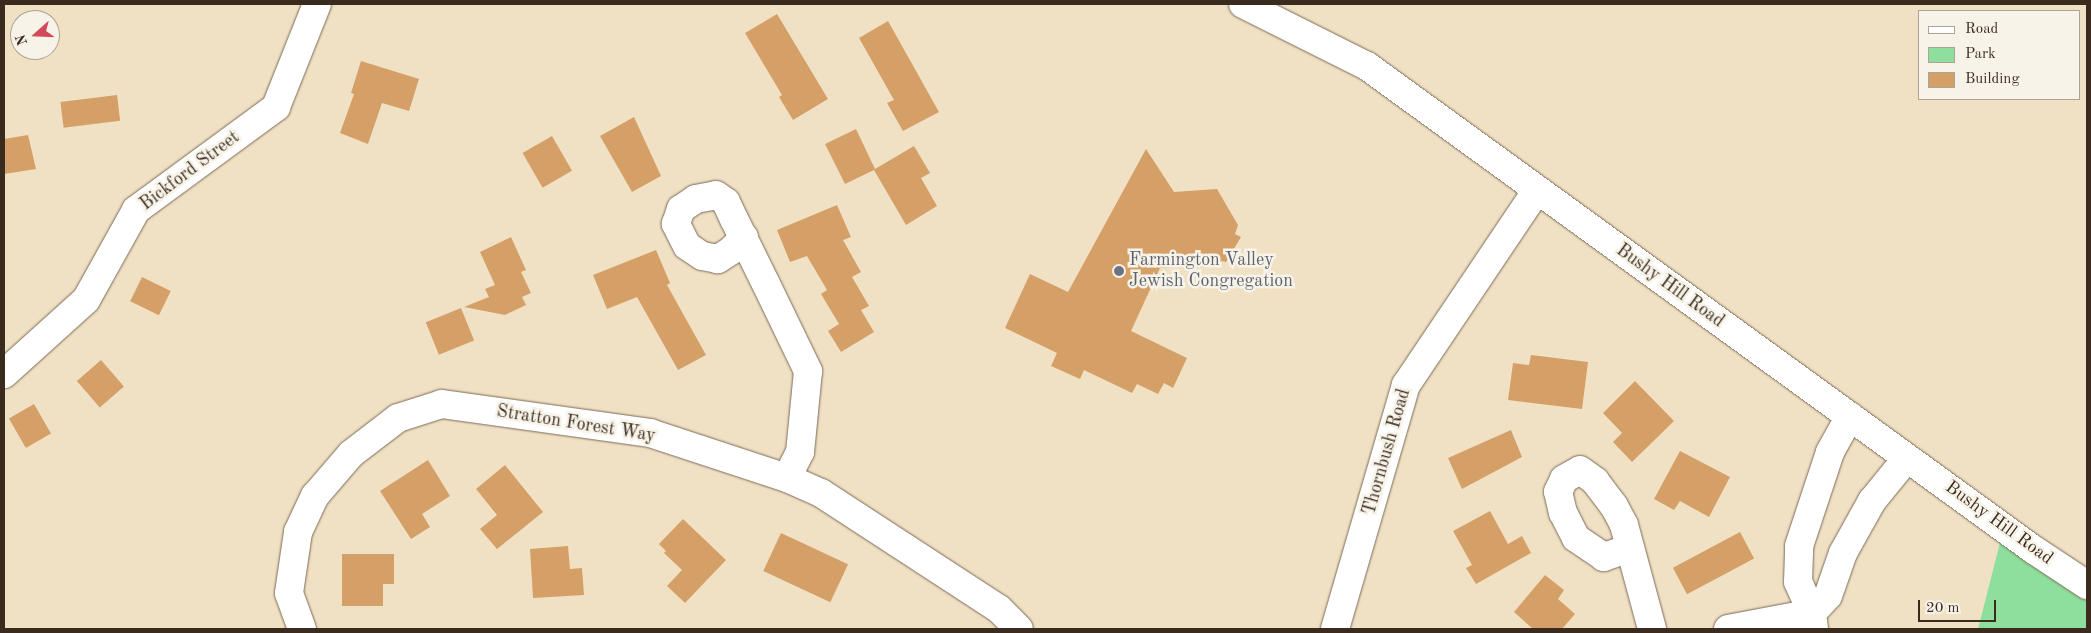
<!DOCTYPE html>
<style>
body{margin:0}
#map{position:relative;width:2091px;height:633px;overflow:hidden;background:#f1e1c4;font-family:"Old Standard TT",serif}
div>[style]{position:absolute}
.green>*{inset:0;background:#8ede9d}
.building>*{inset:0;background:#d5a068;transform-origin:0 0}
.roads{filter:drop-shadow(0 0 1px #7b6a58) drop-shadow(0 0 1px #7b6a58)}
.minor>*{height:28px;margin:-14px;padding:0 14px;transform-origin:14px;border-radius:14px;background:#fff}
.secondary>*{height:28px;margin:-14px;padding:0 14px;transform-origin:14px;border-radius:14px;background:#fff}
.dots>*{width:14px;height:14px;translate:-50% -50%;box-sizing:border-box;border:2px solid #f7f3e8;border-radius:50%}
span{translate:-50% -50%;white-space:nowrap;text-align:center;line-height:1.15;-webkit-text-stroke:5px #f7f3e8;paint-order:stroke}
.street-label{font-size:18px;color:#3b2a1e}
.worship-label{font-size:18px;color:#5b616d}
.left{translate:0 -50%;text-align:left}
.frame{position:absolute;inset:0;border:5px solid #3b2a1e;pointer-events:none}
.legend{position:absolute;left:1918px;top:10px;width:162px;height:90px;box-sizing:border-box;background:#f7f3e8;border:1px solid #aca397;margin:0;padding:6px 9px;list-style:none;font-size:15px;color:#3b2a1e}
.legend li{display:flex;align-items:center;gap:10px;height:25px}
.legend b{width:25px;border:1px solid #aca397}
.north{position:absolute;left:10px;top:10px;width:50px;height:50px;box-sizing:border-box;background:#f7f3e8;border:1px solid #aca397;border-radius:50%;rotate:250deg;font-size:14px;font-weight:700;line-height:20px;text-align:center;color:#3b2a1e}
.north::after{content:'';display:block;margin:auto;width:18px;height:22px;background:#d1495b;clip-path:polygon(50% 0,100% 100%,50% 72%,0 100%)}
.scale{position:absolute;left:1918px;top:600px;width:78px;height:22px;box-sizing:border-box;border:2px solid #3b2a1e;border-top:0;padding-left:6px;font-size:15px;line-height:18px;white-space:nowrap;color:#3b2a1e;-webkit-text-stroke:4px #f7f3e8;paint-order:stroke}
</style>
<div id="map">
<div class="green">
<i style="clip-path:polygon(2003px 531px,2087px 596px,2087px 629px,1978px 629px)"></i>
</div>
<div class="building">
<i style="clip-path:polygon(777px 14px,828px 99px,793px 120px,779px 97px,782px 95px,745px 33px)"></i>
<i style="clip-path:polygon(888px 21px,939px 112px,903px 131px,887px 103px,894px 100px,859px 38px)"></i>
<i style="clip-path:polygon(361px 61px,419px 79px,409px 111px,382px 103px,368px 144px,340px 133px,354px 94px,351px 93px)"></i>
<i style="left:117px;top:95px;width:26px;height:57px;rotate:83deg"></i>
<i style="clip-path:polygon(634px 117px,661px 176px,632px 192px,600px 136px)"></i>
<i style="clip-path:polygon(856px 129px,875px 169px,914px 146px,930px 173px,921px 178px,937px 206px,906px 225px,874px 170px,845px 184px,825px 144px)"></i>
<i style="clip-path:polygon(28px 135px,36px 169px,4px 174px,4px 139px)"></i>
<i style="left:552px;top:136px;width:40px;height:34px;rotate:60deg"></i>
<i style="clip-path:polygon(1146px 149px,1174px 192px,1217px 189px,1238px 225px,1235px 234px,1241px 237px,1226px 262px,1221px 261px,1219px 266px,1160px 268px,1131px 331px,1187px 358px,1173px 388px,1164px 383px,1158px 394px,1137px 384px,1132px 393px,1084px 370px,1080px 379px,1051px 366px,1057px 353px,1005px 328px,1030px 274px,1068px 292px)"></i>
<i style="clip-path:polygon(837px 205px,851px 237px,843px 240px,861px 272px,852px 277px,869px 306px,861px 310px,874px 332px,841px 352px,828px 331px,839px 324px,821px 294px,827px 290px,807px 256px,790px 262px,777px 230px)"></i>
<i style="clip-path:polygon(511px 237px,526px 270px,521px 272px,531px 293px,522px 297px,526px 305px,505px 315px,464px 307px,489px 297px,485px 289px,495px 285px,480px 252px)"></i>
<i style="clip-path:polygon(656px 250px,670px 283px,667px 285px,706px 355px,678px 370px,637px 297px,607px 309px,593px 275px)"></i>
<i style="left:142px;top:277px;width:32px;height:27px;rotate:26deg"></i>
<i style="left:461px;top:308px;width:35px;height:38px;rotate:68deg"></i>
<i style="clip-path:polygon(1531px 355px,1588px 362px,1582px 409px,1508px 400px,1513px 363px,1529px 365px)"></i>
<i style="left:101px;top:360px;width:35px;height:32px;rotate:49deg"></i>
<i style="clip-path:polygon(1635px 381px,1674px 421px,1632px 462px,1613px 442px,1622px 433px,1603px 413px)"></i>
<i style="left:34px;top:404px;width:34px;height:29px;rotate:60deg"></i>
<i style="clip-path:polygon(1511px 430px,1522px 457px,1462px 489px,1448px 458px)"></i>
<i style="clip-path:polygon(1680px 451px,1730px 477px,1709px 517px,1680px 501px,1674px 510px,1654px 499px)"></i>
<i style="clip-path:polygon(428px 460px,450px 496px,422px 514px,430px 527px,411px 539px,380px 491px)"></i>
<i style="clip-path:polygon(505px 465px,543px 512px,497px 549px,480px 529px,497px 515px,476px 489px)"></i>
<i style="clip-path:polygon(1490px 511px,1508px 544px,1522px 536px,1531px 553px,1476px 584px,1466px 568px,1472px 565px,1453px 531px)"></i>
<i style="clip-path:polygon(683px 519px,726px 560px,685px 603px,667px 586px,682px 570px,664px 553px,666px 551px,659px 544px)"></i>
<i style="left:1740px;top:532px;width:30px;height:76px;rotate:62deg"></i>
<i style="left:781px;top:533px;width:74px;height:42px;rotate:25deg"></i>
<i style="clip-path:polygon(568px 546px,570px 569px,582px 568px,584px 595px,533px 598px,530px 549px)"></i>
<i style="clip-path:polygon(342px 554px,394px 554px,394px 584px,383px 584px,383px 606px,342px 606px)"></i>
<i style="clip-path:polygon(1545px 575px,1564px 590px,1558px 599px,1575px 614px,1562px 629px,1533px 629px,1514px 612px)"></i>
</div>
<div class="roads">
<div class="minor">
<i style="left:744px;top:237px;width:18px;rotate:133deg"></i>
<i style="left:732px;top:250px;width:17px;rotate:147deg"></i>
<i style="left:718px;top:259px;width:16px;rotate:-169deg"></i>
<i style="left:702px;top:256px;width:18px;rotate:-146deg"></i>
<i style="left:687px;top:246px;width:25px;rotate:-117deg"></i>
<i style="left:676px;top:224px;width:16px;rotate:-72deg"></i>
<i style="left:681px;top:209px;width:18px;rotate:-34deg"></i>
<i style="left:696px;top:199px;width:20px;rotate:-11deg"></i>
<i style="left:716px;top:195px;width:12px;rotate:35deg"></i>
<i style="left:726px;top:202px;width:19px;rotate:65deg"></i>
<i style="left:734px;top:219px;width:72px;rotate:63.8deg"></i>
<i style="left:766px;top:284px;width:97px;rotate:64.2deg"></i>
<i style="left:808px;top:371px;width:81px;rotate:95.6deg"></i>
<i style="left:800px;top:452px;width:29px;rotate:117deg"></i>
<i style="left:4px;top:374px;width:110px;rotate:-42.1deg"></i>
<i style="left:86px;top:300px;width:103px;rotate:-60.9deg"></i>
<i style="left:136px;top:210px;width:174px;rotate:-36.3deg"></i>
<i style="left:276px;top:107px;width:111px;rotate:-68.3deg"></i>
<i style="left:1630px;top:548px;width:28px;rotate:161deg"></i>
<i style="left:1604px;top:557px;width:34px;rotate:-146deg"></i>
<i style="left:1576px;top:538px;width:28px;rotate:-117deg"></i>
<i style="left:1563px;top:513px;width:22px;rotate:-103deg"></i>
<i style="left:1558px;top:492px;width:14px;rotate:-65deg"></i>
<i style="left:1564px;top:479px;width:18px;rotate:-29deg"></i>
<i style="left:1580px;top:470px;width:19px;rotate:36deg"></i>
<i style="left:1595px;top:481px;width:31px;rotate:53deg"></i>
<i style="left:1614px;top:506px;width:21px;rotate:62deg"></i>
<i style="left:1624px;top:525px;width:108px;rotate:74.9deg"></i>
<i style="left:1812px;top:613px;width:23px;rotate:-47deg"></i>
<i style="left:1828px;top:596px;width:46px;rotate:-70.8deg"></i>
<i style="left:1843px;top:553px;width:60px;rotate:-60.9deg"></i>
<i style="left:1872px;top:501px;width:55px;rotate:-50.9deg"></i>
<i style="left:302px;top:629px;width:38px;rotate:-110deg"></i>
<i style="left:289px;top:593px;width:62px;rotate:-81.6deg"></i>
<i style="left:298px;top:532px;width:40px;rotate:-65deg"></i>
<i style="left:315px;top:496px;width:55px;rotate:-49.4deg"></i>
<i style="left:351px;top:454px;width:59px;rotate:-37.5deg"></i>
<i style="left:398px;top:418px;width:46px;rotate:-17.7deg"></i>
<i style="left:442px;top:404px;width:210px;rotate:7.9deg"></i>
<i style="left:650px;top:433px;width:144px;rotate:18.2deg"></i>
<i style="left:787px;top:478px;width:37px;rotate:24deg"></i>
<i style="left:821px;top:493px;width:212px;rotate:33.1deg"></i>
<i style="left:999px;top:609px;width:28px;rotate:45deg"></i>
<i style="left:1335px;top:629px;width:254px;rotate:-73.8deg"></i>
<i style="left:1406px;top:385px;width:235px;rotate:-56.1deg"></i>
<i style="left:1728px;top:629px;width:86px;rotate:-10.8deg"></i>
<i style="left:1814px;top:629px;width:16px;rotate:-97deg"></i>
<i style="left:1812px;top:613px;width:34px;rotate:-114deg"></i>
<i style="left:1798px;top:582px;width:36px;rotate:-88deg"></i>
<i style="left:1799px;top:546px;width:99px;rotate:-71.7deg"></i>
<i style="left:1830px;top:452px;width:41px;rotate:-60.9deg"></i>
</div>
<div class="secondary">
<i style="left:1243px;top:4px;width:139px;rotate:26.6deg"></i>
<i style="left:1367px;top:66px;width:824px;rotate:35.97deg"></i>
<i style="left:2034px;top:550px;width:64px;rotate:33.4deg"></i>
</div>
</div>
<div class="dots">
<i style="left:1119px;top:271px;background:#6b7280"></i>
</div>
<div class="street-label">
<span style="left:190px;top:171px;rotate:-37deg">Bickford Street</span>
<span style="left:1670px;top:286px;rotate:36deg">Bushy Hill Road</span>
<span style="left:576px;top:424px;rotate:9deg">Stratton Forest Way</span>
<span style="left:1387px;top:452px;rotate:-74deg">Thornbush Road</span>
<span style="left:1999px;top:523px;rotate:36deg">Bushy Hill Road</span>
</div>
<div class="worship-label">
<span class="left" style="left:1129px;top:271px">Farmington Valley<br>Jewish Congregation</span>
</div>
<div class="frame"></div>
<ul class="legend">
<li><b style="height:6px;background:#fff"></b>Road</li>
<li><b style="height:14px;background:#8ede9d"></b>Park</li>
<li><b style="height:14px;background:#d5a068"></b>Building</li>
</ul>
<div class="north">N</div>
<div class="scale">20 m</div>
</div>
